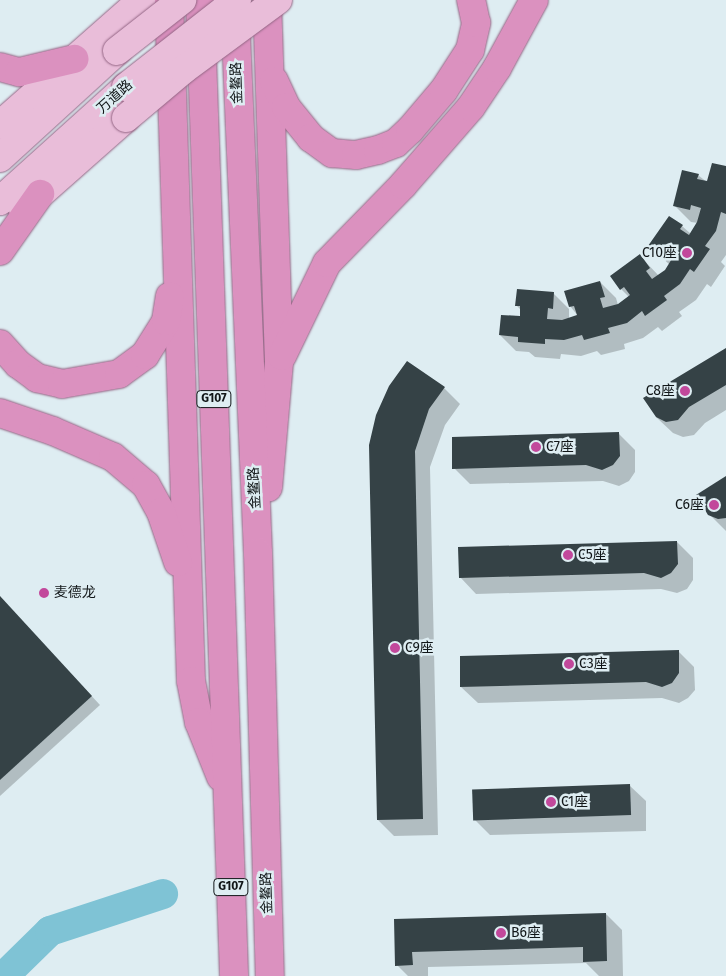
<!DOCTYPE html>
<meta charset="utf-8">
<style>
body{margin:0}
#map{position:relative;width:726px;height:976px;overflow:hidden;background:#deedf2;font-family:"Fira Sans","Noto Sans SC",sans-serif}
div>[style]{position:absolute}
.shadow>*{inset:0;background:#0003}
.river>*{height:30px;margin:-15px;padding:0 15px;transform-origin:15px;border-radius:15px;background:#7fc3d5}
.building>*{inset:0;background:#354246;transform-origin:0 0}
.roads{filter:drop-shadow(0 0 1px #946685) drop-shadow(0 0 1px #946685)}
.major>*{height:28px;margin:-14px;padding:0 14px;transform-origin:14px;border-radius:14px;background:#e9bdd9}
.highway>*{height:28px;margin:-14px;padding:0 14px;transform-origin:14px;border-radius:14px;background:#db91bf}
.bridges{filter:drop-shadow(0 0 1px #946685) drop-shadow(0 0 1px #946685)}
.major-bridge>*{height:28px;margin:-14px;padding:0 14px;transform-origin:14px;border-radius:14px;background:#e9bdd9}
.dots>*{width:14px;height:14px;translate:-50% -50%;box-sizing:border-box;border:2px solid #deedf2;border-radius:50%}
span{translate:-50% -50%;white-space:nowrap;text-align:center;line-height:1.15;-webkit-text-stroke:5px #deedf2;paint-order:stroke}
.shield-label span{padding:1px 4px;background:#deedf2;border:1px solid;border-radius:4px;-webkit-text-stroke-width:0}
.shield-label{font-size:12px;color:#111618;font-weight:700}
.street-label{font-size:14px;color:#111618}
.poi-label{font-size:14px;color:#111618}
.right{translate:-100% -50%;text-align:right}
.left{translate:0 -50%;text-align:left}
</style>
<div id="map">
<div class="shadow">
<i style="clip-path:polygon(726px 168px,726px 255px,721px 262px,725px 266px,711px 287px,707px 284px,696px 300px,679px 312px,682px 316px,662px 331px,658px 327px,643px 338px,624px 344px,625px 349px,601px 355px,597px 351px,581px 356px,561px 354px,560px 359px,535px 357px,529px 352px,516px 351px,500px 335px,521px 318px,521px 310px,516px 305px,553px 293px,569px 309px,569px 319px,578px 316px,570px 306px,600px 282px,616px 298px,618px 305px,629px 297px,621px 289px,640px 256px,659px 276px,666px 271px,670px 265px,649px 246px,682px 226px,691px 234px,698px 223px,691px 222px,675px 206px,698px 175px,708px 183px)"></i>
<i style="clip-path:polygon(726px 349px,726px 410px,705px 423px,694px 435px,683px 437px,673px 433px,656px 417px)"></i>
<i style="clip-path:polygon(444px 388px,460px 404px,445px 425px,430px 467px,438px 835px,394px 836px,378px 820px,370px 445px)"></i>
<i style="clip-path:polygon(619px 434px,635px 450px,635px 472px,629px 481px,619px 486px,603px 481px,470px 484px,454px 468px)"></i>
<i style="clip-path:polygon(726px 478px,726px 531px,709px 514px)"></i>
<i style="clip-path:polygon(677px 542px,693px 558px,693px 580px,687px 589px,677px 593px,661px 589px,476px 594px,460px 577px)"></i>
<i style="clip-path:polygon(0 597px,100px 705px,0 796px)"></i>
<i style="clip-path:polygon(678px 651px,694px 667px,695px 690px,688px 698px,679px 703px,662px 698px,478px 703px,461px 687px)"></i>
<i style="clip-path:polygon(629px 785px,646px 801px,646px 831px,490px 835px,474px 819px)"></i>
<i style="clip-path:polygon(606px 914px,622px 930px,623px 976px,599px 976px,586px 963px,428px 967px,428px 976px,408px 976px,397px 965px,395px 920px)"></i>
</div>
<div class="river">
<i style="left:4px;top:976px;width:64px;rotate:-44.4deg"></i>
<i style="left:50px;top:931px;width:119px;rotate:-18.1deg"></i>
</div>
<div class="building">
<i style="clip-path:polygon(712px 163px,726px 166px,726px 214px,721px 212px,716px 231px,705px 246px,710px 249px,694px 272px,690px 269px,680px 284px,664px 296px,667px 300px,645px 316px,642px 311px,627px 323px,608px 328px,610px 333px,584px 340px,582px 335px,564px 340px,545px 339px,545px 344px,518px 342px,518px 337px,499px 335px,501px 315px,520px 316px,520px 306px,515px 306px,517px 289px,554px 292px,553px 309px,548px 308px,547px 319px,562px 320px,577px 315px,574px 306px,569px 307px,564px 291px,600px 281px,605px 297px,600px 298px,603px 308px,618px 304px,630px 295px,624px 287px,620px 290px,610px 276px,640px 254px,650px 268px,646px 271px,652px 279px,665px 270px,673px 257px,665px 252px,662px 256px,648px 246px,669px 216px,683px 225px,680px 229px,689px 235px,697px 222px,701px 208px,691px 205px,690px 210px,673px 206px,682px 170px,699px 174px,697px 179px,707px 181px)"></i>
<i style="clip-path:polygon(726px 348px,726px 385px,689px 407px,678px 420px,666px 422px,656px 417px,643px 398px)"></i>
<i style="clip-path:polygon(407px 361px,445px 387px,429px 409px,415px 451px,423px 819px,377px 820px,369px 445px,376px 415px,389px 386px)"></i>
<i style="clip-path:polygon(619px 432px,620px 456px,613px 465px,602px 470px,586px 465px,452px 469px,452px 437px)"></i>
<i style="clip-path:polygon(726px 476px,726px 518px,718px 519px,708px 515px,696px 495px)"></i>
<i style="clip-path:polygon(677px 541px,678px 564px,671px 573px,661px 578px,644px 573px,459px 578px,458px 547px)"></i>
<i style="clip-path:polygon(0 596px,92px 696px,0 780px)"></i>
<i style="clip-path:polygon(679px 650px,679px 673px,672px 683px,662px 687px,646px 682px,460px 687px,460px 656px)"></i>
<i style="left:630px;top:784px;width:31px;height:158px;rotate:88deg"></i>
<i style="clip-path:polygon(606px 913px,607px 961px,583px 962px,583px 947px,412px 952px,413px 965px,395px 966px,394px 919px)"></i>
</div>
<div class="roads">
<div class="major">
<i style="left:0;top:125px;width:189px;rotate:-41.4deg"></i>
<i style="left:0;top:158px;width:159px;rotate:-42.4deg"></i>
<i style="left:0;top:201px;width:170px;rotate:-42.1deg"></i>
<i style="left:23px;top:209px;width:137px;rotate:-41.5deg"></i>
</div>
<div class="highway">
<i style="left:169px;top:0;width:681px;rotate:88.15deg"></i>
<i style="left:191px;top:681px;width:42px;rotate:79deg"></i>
<i style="left:199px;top:722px;width:59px;rotate:68.2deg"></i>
<i style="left:200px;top:0;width:977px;rotate:88deg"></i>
<i style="left:267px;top:0;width:362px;rotate:88.1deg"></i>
<i style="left:279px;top:362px;width:126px;rotate:95deg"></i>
<i style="left:235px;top:11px;width:542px;rotate:87.57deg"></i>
<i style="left:258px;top:553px;width:423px;rotate:88.4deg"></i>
<i style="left:0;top:67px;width:20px;rotate:15deg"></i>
<i style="left:19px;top:72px;width:57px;rotate:-13.3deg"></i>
<i style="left:274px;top:81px;width:29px;rotate:65deg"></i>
<i style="left:286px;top:107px;width:40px;rotate:51deg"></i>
<i style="left:311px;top:138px;width:26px;rotate:36deg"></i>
<i style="left:332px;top:153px;width:24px;rotate:5deg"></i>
<i style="left:356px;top:155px;width:23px;rotate:-13deg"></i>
<i style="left:378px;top:150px;width:19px;rotate:-21deg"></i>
<i style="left:396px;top:143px;width:19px;rotate:-43deg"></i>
<i style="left:410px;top:130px;width:52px;rotate:-49.6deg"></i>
<i style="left:444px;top:90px;width:48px;rotate:-57deg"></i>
<i style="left:470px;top:50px;width:28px;rotate:-77deg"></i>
<i style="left:476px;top:23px;width:24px;rotate:-102deg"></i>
<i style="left:0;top:251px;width:70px;rotate:-54.9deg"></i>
<i style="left:0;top:344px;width:27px;rotate:48deg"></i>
<i style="left:18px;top:364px;width:24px;rotate:36deg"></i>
<i style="left:37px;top:378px;width:26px;rotate:13deg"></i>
<i style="left:62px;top:384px;width:58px;rotate:-10deg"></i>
<i style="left:119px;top:374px;width:32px;rotate:-36deg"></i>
<i style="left:145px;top:355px;width:40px;rotate:-58deg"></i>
<i style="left:166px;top:321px;width:25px;rotate:-81deg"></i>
<i style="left:282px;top:356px;width:103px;rotate:-64.2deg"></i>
<i style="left:327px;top:263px;width:109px;rotate:-45.7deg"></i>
<i style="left:403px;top:185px;width:103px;rotate:-48.9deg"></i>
<i style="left:471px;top:107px;width:47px;rotate:-56.3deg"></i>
<i style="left:497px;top:68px;width:77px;rotate:-61.4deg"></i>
<i style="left:0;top:413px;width:56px;rotate:18.8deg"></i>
<i style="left:53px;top:431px;width:65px;rotate:23.4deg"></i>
<i style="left:113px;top:457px;width:43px;rotate:40.3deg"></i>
<i style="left:146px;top:485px;width:31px;rotate:61deg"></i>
<i style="left:161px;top:512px;width:53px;rotate:71.2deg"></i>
</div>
</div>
<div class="bridges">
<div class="major-bridge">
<i style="left:117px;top:51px;width:83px;rotate:-38.1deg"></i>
<i style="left:126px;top:87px;width:141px;rotate:-38.1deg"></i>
<i style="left:126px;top:118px;width:75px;rotate:-40.1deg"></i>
<i style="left:183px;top:70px;width:118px;rotate:-36.4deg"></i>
</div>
</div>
<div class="dots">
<i style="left:687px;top:253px;background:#c2489b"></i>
<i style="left:685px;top:391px;background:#c2489b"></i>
<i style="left:536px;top:447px;background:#c2489b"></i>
<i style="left:714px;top:505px;background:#c2489b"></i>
<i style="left:568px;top:555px;background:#c2489b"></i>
<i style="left:44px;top:593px;background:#c2489b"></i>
<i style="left:395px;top:648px;background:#c2489b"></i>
<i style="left:569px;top:664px;background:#c2489b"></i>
<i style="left:551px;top:802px;background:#c2489b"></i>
<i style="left:501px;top:933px;background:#c2489b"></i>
</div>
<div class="shield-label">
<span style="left:214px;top:399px">G107</span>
<span style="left:231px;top:887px">G107</span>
</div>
<div class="street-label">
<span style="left:237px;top:83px;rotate:-92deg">金鳌路</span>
<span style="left:115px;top:97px;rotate:-42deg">万道路</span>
<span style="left:255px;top:488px;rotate:-93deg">金鳌路</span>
<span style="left:267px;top:893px;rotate:-92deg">金鳌路</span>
</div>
<div class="poi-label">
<span class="right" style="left:677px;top:253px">C10座</span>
<span class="right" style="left:675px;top:391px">C8座</span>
<span class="left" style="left:546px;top:447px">C7座</span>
<span class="right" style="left:704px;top:505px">C6座</span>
<span class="left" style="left:578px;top:555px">C5座</span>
<span class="left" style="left:54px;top:593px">麦德龙</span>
<span class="left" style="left:405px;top:648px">C9座</span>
<span class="left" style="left:579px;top:664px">C3座</span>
<span class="left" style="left:561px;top:802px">C1座</span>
<span class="left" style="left:511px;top:933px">B6座</span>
</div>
</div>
